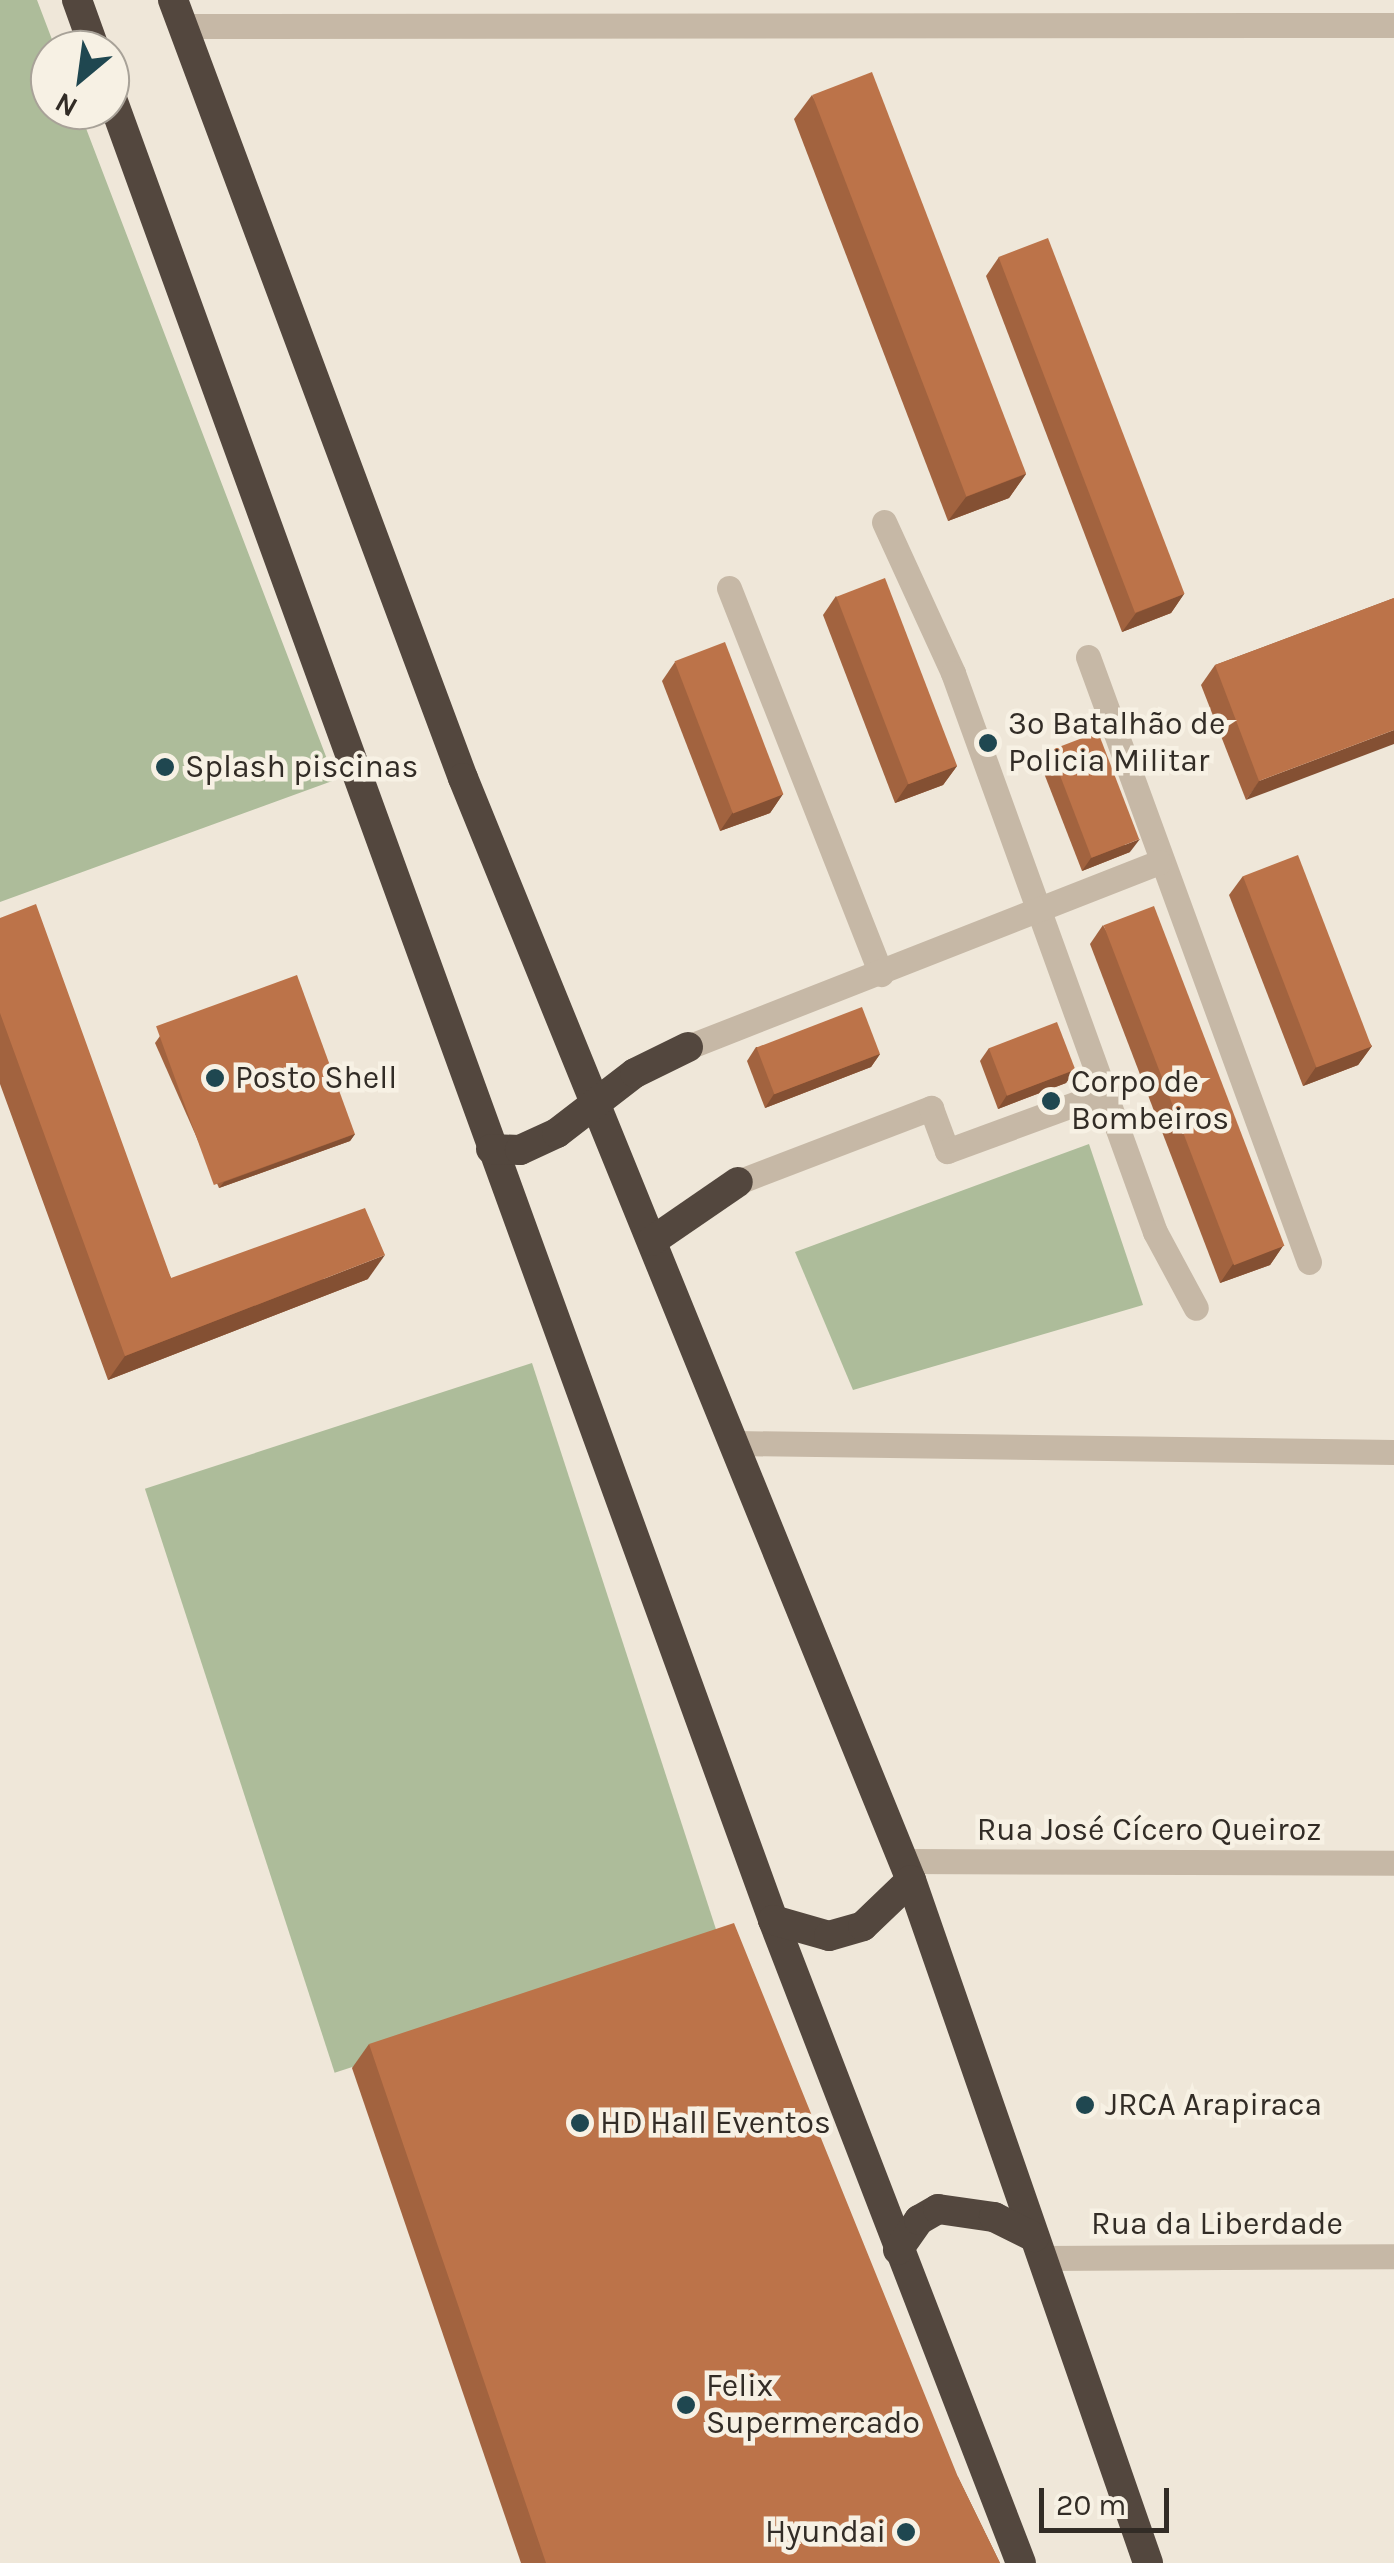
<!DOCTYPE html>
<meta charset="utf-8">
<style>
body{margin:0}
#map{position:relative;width:1394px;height:2563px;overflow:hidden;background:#efe7d9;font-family:Karla,sans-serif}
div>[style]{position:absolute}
.green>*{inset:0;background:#adbc9a;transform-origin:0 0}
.minor>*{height:25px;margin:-12.5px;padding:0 12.5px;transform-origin:12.5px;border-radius:12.5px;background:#c6b8a6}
.highway>*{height:30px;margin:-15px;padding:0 15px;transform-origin:15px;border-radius:15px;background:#53473e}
.wall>*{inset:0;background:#a2633f}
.shaded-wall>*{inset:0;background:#845033}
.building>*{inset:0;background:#bc7349;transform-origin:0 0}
.dots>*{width:28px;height:28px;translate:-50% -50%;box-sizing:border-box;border:5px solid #f7f1e4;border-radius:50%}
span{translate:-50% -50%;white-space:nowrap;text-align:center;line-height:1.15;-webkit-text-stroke:9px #f7f1e4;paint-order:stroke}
.poi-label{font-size:32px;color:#322c26}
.left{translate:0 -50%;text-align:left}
.right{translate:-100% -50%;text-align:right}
.street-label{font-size:32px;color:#322c26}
.north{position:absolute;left:30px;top:30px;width:100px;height:100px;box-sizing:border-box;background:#f7f1e4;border:2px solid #a8a298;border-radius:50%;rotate:209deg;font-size:28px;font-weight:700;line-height:40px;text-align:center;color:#322c26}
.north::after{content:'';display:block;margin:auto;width:35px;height:45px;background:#1f4750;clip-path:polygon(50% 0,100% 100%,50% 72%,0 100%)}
.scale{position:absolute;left:1039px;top:2488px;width:130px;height:45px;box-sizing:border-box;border:5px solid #322c26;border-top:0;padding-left:12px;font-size:30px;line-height:35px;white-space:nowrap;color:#322c26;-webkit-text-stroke:8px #f7f1e4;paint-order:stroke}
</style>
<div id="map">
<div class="green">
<i style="clip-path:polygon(0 0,37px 0,56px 50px,50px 50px,50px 110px,79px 110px,335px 780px,0 902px)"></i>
<i style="clip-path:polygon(1089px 1144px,1143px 1305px,853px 1390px,795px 1252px)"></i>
<i style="left:532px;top:1363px;width:614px;height:407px;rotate:72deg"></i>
</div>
<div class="minor">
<i style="left:182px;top:26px;width:1212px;rotate:-0.05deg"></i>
<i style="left:884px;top:522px;width:166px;rotate:65.4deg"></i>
<i style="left:953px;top:673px;width:594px;rotate:70.13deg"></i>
<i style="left:1155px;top:1232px;width:86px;rotate:61.7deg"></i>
<i style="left:729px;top:588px;width:415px;rotate:68.5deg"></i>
<i style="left:1088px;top:657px;width:644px;rotate:69.93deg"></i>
<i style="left:688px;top:1047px;width:506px;rotate:-21.44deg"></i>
<i style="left:738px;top:1182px;width:207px;rotate:-21deg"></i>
<i style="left:931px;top:1108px;width:46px;rotate:69.6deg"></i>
<i style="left:947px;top:1151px;width:171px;rotate:-20.2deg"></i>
<i style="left:735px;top:1443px;width:659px;rotate:0.78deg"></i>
<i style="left:903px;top:1861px;width:491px;rotate:0.2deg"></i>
<i style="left:1041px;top:2258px;width:353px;rotate:-0.3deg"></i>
</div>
<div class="highway">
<i style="left:77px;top:0;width:53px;rotate:70.2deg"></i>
<i style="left:173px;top:0;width:830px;rotate:69.56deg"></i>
<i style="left:463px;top:778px;width:1190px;rotate:67.88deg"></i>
<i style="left:911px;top:1880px;width:723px;rotate:70.86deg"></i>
<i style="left:110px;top:93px;width:1944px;rotate:70.05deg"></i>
<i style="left:773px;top:1920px;width:689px;rotate:68.91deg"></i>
<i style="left:491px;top:1149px;width:29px;rotate:2deg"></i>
<i style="left:520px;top:1150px;width:41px;rotate:-24.7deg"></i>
<i style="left:557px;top:1133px;width:98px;rotate:-37.6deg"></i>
<i style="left:635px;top:1073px;width:59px;rotate:-26.1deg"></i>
<i style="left:652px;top:1241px;width:104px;rotate:-34.5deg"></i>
<i style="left:773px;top:1920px;width:58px;rotate:15.9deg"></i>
<i style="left:829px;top:1936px;width:35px;rotate:-16deg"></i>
<i style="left:863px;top:1926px;width:66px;rotate:-43.8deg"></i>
<i style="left:898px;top:2250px;width:37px;rotate:-55deg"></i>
<i style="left:919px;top:2220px;width:22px;rotate:-30deg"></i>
<i style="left:938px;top:2209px;width:57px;rotate:8.1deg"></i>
<i style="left:994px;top:2217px;width:45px;rotate:26.6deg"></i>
</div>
<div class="wall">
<i style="clip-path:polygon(812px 95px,1026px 474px,1009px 498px,948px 521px,794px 119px)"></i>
<i style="clip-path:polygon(999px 257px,1184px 594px,1171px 613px,1122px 632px,986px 276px)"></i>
<i style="clip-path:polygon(836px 596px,957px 766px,943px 785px,895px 803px,823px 615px)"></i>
<i style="clip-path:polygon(1394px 598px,1246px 800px,1201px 685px,1215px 665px)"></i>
<i style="clip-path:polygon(675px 662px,783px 794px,770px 813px,720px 831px,662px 681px)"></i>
<i style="clip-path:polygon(1050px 750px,1130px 852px,1082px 871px,1040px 763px)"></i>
<i style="clip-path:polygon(1243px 876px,1372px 1046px,1358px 1065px,1303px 1086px,1229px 895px)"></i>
<i style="clip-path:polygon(0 918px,171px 1278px,368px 1279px,108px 1380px,0 1084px)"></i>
<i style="clip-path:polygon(1103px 925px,1283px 1246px,1270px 1265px,1220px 1283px,1090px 944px)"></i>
<i style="clip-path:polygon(160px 1036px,355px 1134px,350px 1141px,219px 1188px,155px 1043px)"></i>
<i style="clip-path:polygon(756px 1047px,880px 1054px,871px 1067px,765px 1108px,747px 1061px)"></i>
<i style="clip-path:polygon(989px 1048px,1075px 1070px,1066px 1083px,998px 1109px,980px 1061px)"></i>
<i style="clip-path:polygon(369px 2044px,958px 2477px,1000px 2563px,521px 2563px,352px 2068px)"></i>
</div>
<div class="shaded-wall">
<i style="clip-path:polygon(1026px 474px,1009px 498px,948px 521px,966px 497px)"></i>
<i style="clip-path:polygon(1184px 594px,1171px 613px,1122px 632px,1136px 613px)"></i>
<i style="clip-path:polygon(1394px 730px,1394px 744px,1246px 800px,1259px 781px)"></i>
<i style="clip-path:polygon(957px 766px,943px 785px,895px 803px,908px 784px)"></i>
<i style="clip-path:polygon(783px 794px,770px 813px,720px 831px,733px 812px)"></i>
<i style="clip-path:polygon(1140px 839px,1130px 852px,1082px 871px,1091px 858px)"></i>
<i style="clip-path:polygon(1372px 1046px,1358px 1065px,1303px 1086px,1316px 1067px)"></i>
<i style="clip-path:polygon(880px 1054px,871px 1067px,765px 1108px,774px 1094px)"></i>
<i style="clip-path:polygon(1075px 1070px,1066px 1083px,998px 1109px,1007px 1095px)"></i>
<i style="clip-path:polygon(355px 1134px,350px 1141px,219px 1188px,224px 1182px)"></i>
<i style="clip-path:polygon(1283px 1246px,1270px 1265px,1220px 1283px,1233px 1264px)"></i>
<i style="clip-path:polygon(385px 1255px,368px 1279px,108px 1380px,125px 1356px)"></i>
</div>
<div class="building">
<i style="left:872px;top:72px;width:430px;height:64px;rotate:69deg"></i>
<i style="left:1048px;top:238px;width:381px;height:53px;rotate:69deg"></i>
<i style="left:885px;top:578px;width:201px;height:52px;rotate:69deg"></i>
<i style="clip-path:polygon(1394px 598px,1394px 730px,1259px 781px,1215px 665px)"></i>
<i style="left:725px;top:642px;width:163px;height:54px;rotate:69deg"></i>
<i style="left:1098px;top:732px;width:115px;height:51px;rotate:69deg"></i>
<i style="left:1298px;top:855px;width:205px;height:59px;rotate:69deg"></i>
<i style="clip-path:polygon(36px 904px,171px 1278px,365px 1208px,385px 1255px,125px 1356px,0 1013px,0 918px)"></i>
<i style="left:1154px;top:906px;width:364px;height:54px;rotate:69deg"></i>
<i style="left:297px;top:975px;width:169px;height:150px;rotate:70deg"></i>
<i style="left:862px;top:1007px;width:50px;height:113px;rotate:69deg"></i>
<i style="left:1057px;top:1022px;width:51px;height:73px;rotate:69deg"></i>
<i style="clip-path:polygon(734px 1923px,958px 2477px,1000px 2563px,546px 2563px,369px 2044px)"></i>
</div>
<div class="dots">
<i style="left:988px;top:743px;background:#1f4750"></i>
<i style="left:165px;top:767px;background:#1f4750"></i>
<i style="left:215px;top:1078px;background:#1f4750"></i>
<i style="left:1051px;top:1101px;background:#1f4750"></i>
<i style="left:1085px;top:2105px;background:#1f4750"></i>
<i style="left:580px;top:2123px;background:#1f4750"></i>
<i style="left:686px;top:2405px;background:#1f4750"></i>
<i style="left:906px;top:2532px;background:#1f4750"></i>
</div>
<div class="poi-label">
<span class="left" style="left:1008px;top:743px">3º Batalhão de<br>Policia Militar</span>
<span class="left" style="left:185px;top:767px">Splash piscinas</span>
<span class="left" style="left:235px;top:1078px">Posto Shell</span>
<span class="left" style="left:1071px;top:1101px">Corpo de<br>Bombeiros</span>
<span class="left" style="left:1105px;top:2105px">JRCA Arapiraca</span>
<span class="left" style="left:600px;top:2123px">HD Hall Eventos</span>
<span class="left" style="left:706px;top:2405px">Felix<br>Supermercado</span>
<span class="right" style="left:886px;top:2532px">Hyundai</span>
</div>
<div class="street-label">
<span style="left:1149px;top:1830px">Rua José Cícero Queiroz</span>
<span style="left:1217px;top:2224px">Rua da Liberdade</span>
</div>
<div class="north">N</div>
<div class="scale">20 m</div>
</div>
